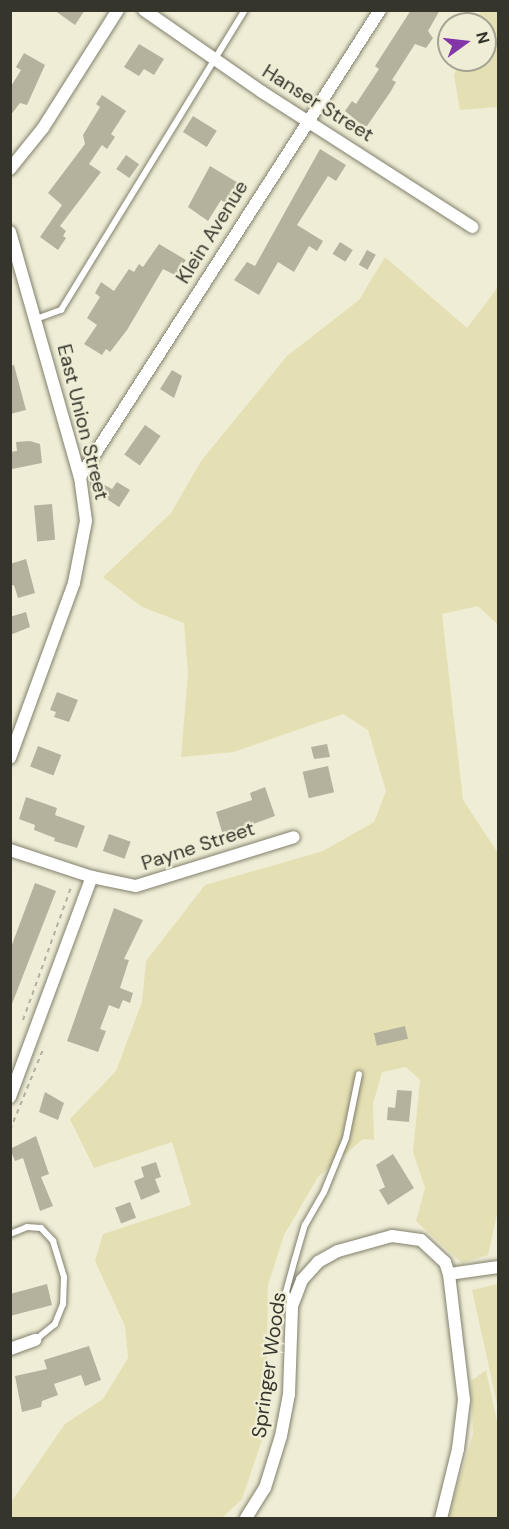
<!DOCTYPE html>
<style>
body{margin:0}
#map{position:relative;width:509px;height:1529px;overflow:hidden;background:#efedd6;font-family:"DM Sans",sans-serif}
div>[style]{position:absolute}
.green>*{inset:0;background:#e5e0b4}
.building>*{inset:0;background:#b4b29d;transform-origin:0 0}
.path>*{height:2px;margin-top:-1px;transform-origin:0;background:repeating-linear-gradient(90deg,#b2b19f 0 4.5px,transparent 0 9px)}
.roads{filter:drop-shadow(0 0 2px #82806c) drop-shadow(0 0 2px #82806c)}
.service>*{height:6px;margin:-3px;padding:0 3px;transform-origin:3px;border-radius:3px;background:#fff}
.minor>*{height:12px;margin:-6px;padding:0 6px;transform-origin:6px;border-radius:6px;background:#fff}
span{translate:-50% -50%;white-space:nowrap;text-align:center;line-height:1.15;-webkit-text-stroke:4.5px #efedd6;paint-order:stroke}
.street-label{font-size:20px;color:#35352c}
.frame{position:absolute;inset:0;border:12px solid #35352c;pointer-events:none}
.north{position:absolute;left:437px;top:12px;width:60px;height:60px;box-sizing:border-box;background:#efedd6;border:2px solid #a5a392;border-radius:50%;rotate:75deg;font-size:16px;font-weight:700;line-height:24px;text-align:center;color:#35352c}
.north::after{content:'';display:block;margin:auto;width:21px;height:27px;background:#8236a7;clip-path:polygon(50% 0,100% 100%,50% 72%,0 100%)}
</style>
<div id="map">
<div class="green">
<i style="clip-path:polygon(481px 11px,498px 11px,498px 107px,460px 110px,454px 75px,460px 60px,485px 60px,485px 24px,475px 24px)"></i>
<i style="clip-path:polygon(385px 257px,467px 328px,498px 287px,498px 625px,478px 606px,442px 614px,463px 800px,498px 853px,498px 1210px,488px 1255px,462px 1263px,416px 1221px,425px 1188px,413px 1152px,420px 1080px,406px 1067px,382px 1072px,373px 1104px,374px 1140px,363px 1139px,318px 1177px,284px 1235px,268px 1285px,266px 1428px,242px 1499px,222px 1518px,11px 1518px,11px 1502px,65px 1424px,103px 1399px,128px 1358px,125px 1326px,95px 1261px,103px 1234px,191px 1205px,172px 1142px,94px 1168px,70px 1119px,116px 1071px,142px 1002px,146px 961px,205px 885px,323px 851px,374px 822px,386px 791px,368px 730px,343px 714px,234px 752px,181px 757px,188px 673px,184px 623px,142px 607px,103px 577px,171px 513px,201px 461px,287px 356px,359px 300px)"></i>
<i style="clip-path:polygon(498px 1284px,498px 1408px,472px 1290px)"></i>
<i style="clip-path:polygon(486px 1370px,498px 1426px,498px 1518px,448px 1518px,473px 1434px,471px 1381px)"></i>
</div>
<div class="building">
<i style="clip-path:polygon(54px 10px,85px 10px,75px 25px)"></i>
<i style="clip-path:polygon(411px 10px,440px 10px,428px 31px,433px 38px,426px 48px,415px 44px,392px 80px,396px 82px,391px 91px,367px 126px,363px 126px,345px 111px,352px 101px,356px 104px,379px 69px,375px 66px)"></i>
<i style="clip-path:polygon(139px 44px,164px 59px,154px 75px,144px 69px,139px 76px,124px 67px)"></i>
<i style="clip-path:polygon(24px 53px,45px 65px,27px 105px,20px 103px,10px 116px,10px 88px,21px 70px,16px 67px)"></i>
<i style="clip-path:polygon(102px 95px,126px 111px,111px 134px,115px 137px,107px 149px,102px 145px,89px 164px,101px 172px,60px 226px,66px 231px,63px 236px,66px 238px,58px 250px,40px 237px,62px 205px,48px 193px,85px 144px,83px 135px,100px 107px,96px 104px)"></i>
<i style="left:193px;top:116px;width:28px;height:19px;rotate:32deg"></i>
<i style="clip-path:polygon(320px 149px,346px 165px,336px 181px,328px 176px,297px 225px,323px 241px,317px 251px,309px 246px,294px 272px,278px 262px,259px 295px,234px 280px,247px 262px,255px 266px)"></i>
<i style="left:126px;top:155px;width:16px;height:17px;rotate:35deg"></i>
<i style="clip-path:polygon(210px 166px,240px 184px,227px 204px,221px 200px,208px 221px,188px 207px)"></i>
<i style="left:340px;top:242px;width:15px;height:14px;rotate:32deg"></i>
<i style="clip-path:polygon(159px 244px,186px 260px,175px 275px,163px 269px,127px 330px,110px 352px,106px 349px,102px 355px,84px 344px,97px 325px,87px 318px,100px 297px,95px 293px,101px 282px,114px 291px,129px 269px,134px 272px,139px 264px,143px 267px)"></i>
<i style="left:367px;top:250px;width:10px;height:17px;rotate:29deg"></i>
<i style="clip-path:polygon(14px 365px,26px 410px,10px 414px,10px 366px)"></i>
<i style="clip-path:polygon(172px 370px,182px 376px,174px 398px,160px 389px)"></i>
<i style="left:145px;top:425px;width:19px;height:36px;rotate:35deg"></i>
<i style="clip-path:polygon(30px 441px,40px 444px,42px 463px,12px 469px,10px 452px,17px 451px,16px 442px)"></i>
<i style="clip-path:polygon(90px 477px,112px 489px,117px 482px,130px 490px,119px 507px,90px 488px)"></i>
<i style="left:52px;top:504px;width:36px;height:18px;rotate:85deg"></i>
<i style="clip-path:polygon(26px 559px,35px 593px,18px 598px,14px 585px,10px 586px,10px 564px)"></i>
<i style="clip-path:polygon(26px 612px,30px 627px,10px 635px,10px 617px)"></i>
<i style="clip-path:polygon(57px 692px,78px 700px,69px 722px,54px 717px,56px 712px,50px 710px)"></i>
<i style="clip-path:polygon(327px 744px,330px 757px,314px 759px,311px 747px)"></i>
<i style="left:38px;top:746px;width:25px;height:22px;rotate:21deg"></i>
<i style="left:328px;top:766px;width:27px;height:26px;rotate:77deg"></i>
<i style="clip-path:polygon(265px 787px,275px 816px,223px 835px,216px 812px,252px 800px,250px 793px)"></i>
<i style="clip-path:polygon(26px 797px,57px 808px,55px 815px,85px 826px,77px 848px,54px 841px,55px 838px,34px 830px,35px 825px,19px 819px)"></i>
<i style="left:109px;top:834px;width:23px;height:18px;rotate:20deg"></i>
<i style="clip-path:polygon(35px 883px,56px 891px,10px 1009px,10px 950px)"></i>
<i style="clip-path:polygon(114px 908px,143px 920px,124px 959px,129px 960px,120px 988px,133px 993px,130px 1003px,123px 1000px,119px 1009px,109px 1005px,100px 1029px,106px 1031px,98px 1052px,67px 1041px)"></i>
<i style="left:405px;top:1026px;width:13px;height:32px;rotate:77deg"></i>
<i style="clip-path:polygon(397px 1090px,412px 1091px,409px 1122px,387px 1120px,388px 1107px,395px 1108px)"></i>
<i style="clip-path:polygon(45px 1092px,64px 1103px,58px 1120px,39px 1112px)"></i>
<i style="clip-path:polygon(36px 1136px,49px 1174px,41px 1177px,53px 1206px,40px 1211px,23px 1158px,15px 1161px,10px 1149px)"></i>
<i style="clip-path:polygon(393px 1154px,414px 1188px,388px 1205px,379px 1190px,385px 1187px,376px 1165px)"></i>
<i style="clip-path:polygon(156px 1162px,161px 1177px,155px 1179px,160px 1192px,141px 1200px,134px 1181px,144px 1177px,141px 1167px)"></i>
<i style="left:130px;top:1202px;width:17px;height:16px;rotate:69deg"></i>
<i style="clip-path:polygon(47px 1284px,52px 1305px,10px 1316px,10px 1294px)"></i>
<i style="clip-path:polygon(89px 1346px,101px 1380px,85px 1386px,81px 1375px,54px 1384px,58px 1395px,42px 1401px,41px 1407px,22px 1412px,15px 1376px,47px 1369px,44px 1360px)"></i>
</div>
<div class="path">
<i style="left:23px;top:1020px;width:144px;rotate:-70.1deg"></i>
<i style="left:10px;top:1130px;width:90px;rotate:-67.7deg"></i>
</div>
<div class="roads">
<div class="service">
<i style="left:36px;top:319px;width:27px;rotate:-20deg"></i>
<i style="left:61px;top:310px;width:352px;rotate:-58.5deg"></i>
<i style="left:10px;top:1234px;width:18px;rotate:-22deg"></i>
<i style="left:27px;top:1227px;width:14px;rotate:4deg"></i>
<i style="left:41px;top:1228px;width:18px;rotate:47deg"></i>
<i style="left:53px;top:1241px;width:38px;rotate:73deg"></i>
<i style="left:64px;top:1277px;width:27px;rotate:92deg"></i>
<i style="left:63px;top:1304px;width:22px;rotate:112deg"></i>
<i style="left:55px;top:1324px;width:26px;rotate:141deg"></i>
<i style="left:292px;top:1306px;width:15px;rotate:-113deg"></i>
<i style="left:286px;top:1292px;width:34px;rotate:-75deg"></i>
<i style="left:295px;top:1259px;width:35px;rotate:-74deg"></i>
<i style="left:305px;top:1225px;width:38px;rotate:-60deg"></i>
<i style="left:324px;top:1192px;width:58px;rotate:-67.8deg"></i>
<i style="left:346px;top:1138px;width:65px;rotate:-78.5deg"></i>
</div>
<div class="minor">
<i style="left:144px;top:10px;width:144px;rotate:34.8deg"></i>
<i style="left:262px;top:92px;width:250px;rotate:32.7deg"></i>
<i style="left:10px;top:169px;width:53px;rotate:-51.2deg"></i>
<i style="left:43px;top:128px;width:140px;rotate:-57.6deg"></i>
<i style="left:10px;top:232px;width:255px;rotate:74.1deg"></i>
<i style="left:80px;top:477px;width:44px;rotate:82.2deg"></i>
<i style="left:86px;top:521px;width:63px;rotate:101deg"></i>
<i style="left:74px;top:583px;width:186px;rotate:110.1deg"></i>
<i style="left:80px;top:477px;width:555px;rotate:-57.28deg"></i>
<i style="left:10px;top:850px;width:86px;rotate:18.2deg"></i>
<i style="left:92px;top:877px;width:45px;rotate:11.6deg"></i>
<i style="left:136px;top:886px;width:165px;rotate:-17.2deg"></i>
<i style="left:10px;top:1097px;width:235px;rotate:-69.6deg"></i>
<i style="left:449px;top:1274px;width:49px;rotate:-8.1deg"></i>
<i style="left:10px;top:1349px;width:27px;rotate:-20deg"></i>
<i style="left:246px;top:1518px;width:36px;rotate:-58deg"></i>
<i style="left:265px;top:1488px;width:54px;rotate:-72.9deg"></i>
<i style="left:281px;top:1436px;width:43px;rotate:-79.2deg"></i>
<i style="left:289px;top:1394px;width:88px;rotate:-88deg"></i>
<i style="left:292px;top:1306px;width:28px;rotate:-69deg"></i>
<i style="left:302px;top:1280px;width:24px;rotate:-48deg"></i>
<i style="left:318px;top:1262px;width:23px;rotate:-29deg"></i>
<i style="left:338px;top:1251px;width:56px;rotate:-15.5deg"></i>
<i style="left:392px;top:1236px;width:29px;rotate:8deg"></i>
<i style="left:421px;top:1240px;width:33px;rotate:43deg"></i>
<i style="left:445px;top:1262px;width:13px;rotate:72deg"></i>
<i style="left:449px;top:1274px;width:127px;rotate:83.2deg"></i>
<i style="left:464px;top:1400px;width:49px;rotate:97deg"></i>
<i style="left:458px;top:1449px;width:71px;rotate:103.8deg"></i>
</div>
</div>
<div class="street-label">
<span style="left:318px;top:103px;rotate:32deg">Hanser Street</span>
<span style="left:212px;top:232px;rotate:-58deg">Klein Avenue</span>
<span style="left:83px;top:422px;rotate:76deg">East Union Street</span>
<span style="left:198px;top:846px;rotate:-18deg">Payne Street</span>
<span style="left:269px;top:1365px;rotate:-82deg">Springer Woods</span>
</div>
<div class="frame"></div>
<div class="north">N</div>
</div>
